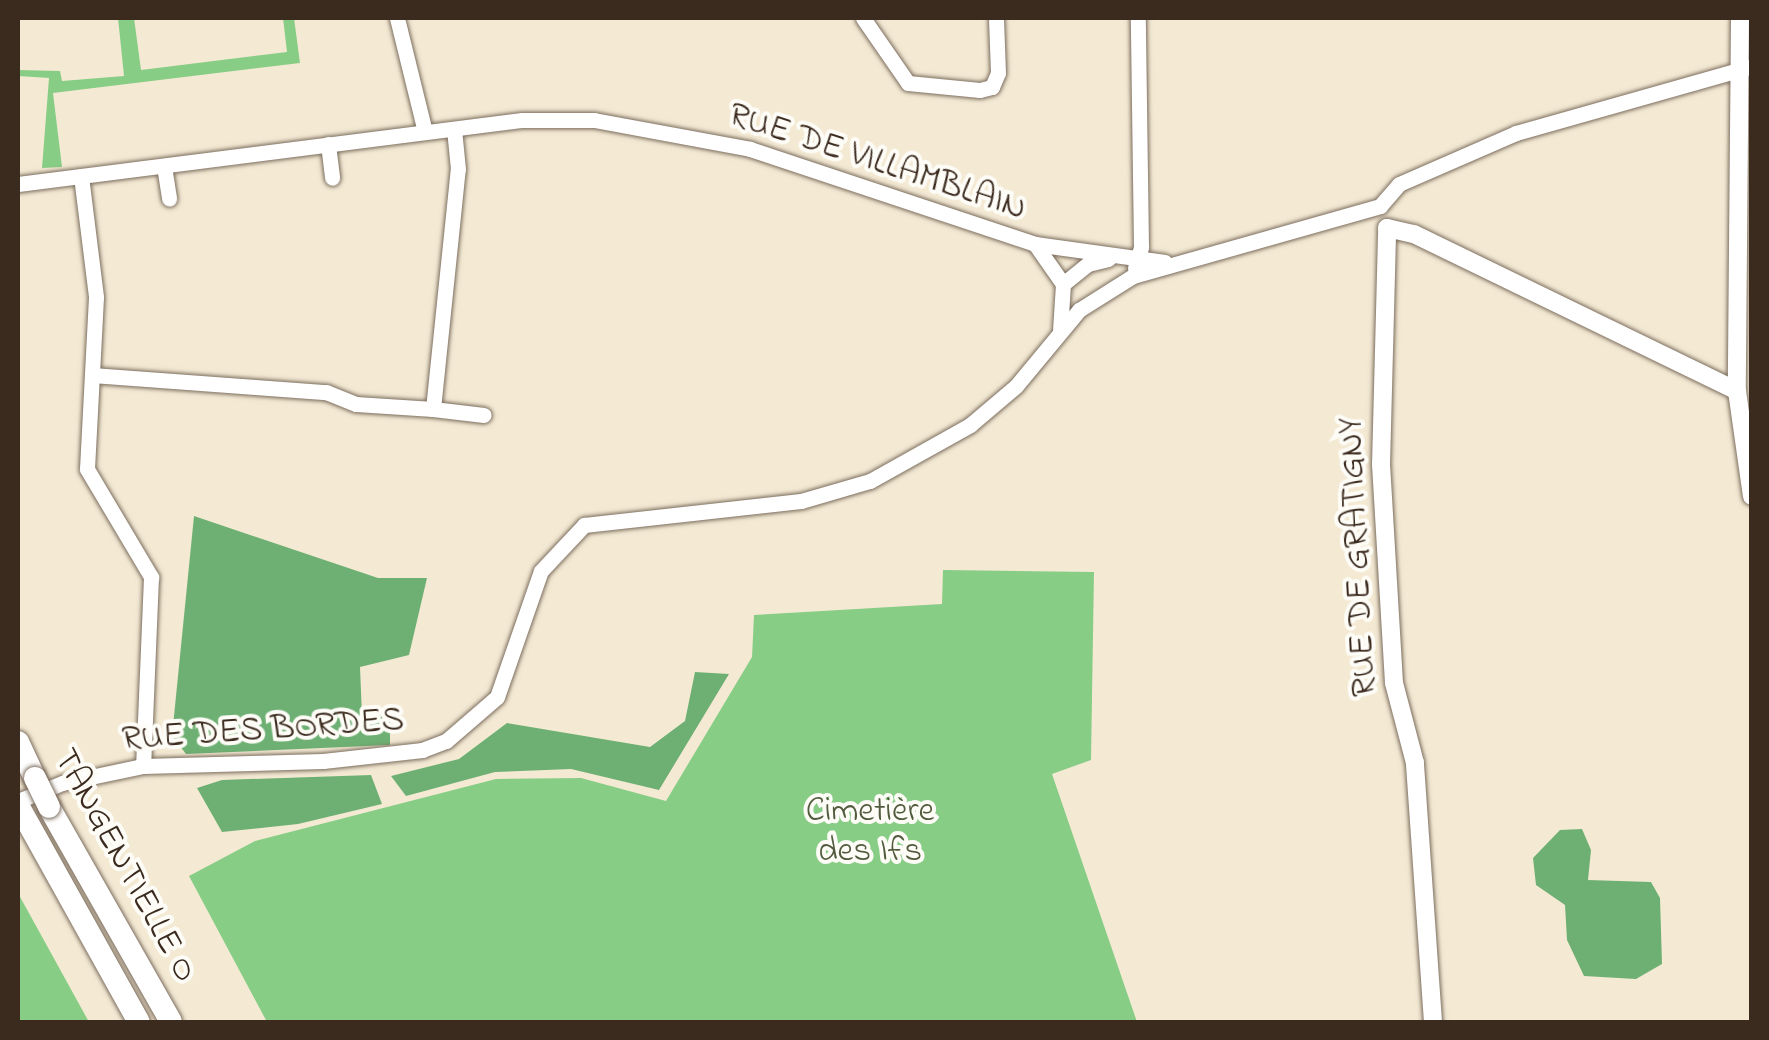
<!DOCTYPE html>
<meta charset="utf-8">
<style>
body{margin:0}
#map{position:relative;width:1769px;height:1040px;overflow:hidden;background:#f4ead4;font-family:"Indie Flower",sans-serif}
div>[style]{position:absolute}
.green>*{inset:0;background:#88cd86}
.forest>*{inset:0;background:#6eb073}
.roads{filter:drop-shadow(0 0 2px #7c6d5e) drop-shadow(0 0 2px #7c6d5e)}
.minor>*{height:15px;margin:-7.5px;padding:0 7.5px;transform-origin:7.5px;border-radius:7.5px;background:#fff}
.tertiary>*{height:18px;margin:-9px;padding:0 9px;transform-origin:9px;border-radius:9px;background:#fff}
.primary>*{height:22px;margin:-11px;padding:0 11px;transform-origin:11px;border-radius:11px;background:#fff}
.bridges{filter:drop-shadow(0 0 2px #7c6d5e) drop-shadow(0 0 2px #7c6d5e)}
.primary-bridge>*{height:22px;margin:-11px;padding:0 11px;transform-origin:11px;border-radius:11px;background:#fff}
span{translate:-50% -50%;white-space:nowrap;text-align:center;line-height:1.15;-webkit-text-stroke:8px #fdfcf7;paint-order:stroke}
.street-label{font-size:35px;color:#3b2a1e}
.park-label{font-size:35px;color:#525b3d}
.frame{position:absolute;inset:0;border:20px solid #3b2a1e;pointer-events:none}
</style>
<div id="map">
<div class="green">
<i style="clip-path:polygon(118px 18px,134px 18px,141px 70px,287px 52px,283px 18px,294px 18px,300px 63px,53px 93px,62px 167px,42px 168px,49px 78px,18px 76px,18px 70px,60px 71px,62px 81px,124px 76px)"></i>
<i style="clip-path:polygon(943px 570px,1094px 572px,1091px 760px,1052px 774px,1137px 1022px,267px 1022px,189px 876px,255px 841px,496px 779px,581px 778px,666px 801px,752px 657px,754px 615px,942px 604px)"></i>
<i style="clip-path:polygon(18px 891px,19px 895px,89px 1022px,18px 1022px)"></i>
</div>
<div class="forest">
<i style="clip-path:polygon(194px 516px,378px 578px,427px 578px,409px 655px,360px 667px,362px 716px,390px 717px,390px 745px,186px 754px,172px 736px)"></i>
<i style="clip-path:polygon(695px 672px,729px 674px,659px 790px,571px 769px,495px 772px,406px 796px,391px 776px,459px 759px,507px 723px,650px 747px,685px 721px)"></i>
<i style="clip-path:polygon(371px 775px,382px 804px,298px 824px,222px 832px,197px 788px,222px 780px)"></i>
<i style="clip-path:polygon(1582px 829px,1591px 850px,1588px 880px,1651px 882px,1660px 898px,1662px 964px,1636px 979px,1584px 976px,1567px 940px,1565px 905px,1536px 885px,1533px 858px,1560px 830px)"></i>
</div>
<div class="roads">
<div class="minor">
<i style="left:397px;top:18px;width:117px;rotate:76.2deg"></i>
<i style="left:863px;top:18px;width:79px;rotate:55.3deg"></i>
<i style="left:908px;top:83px;width:72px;rotate:5.6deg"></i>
<i style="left:980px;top:90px;width:12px;rotate:-14deg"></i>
<i style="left:992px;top:87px;width:15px;rotate:-67deg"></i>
<i style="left:998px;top:73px;width:55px;rotate:-92.1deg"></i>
<i style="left:328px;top:144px;width:34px;rotate:83deg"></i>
<i style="left:164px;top:166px;width:33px;rotate:81deg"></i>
<i style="left:81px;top:176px;width:122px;rotate:82.9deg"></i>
<i style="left:96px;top:297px;width:172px;rotate:93deg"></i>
<i style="left:87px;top:469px;width:126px;rotate:59.3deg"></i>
<i style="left:151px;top:577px;width:189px;rotate:92.4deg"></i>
<i style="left:18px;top:184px;width:508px;rotate:-7.24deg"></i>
<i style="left:522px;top:120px;width:72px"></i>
<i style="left:594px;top:120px;width:159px;rotate:10.5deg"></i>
<i style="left:750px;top:149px;width:300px;rotate:18.4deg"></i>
<i style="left:1035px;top:244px;width:131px;rotate:7.9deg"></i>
<i style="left:1380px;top:206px;width:29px;rotate:-49deg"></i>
<i style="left:1399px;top:184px;width:128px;rotate:-23.6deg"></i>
<i style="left:1516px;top:133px;width:245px;rotate:-15.8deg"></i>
<i style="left:1035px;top:244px;width:49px;rotate:55deg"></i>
<i style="left:1063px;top:284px;width:46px;rotate:93.7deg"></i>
<i style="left:1135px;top:268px;width:22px;rotate:-74deg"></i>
<i style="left:1141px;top:247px;width:229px;rotate:-90.8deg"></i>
<i style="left:1063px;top:284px;width:32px;rotate:-39deg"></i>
<i style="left:1088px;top:264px;width:21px;rotate:-14deg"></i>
<i style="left:92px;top:375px;width:235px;rotate:4.2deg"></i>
<i style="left:326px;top:392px;width:32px;rotate:22deg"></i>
<i style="left:356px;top:404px;width:77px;rotate:3.7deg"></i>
<i style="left:433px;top:409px;width:241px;rotate:-84.1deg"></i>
<i style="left:458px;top:169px;width:40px;rotate:-95.7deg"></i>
<i style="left:433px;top:409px;width:51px;rotate:6.7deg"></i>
<i style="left:18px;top:801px;width:48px;rotate:-22.2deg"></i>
<i style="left:62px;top:783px;width:83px;rotate:-11.9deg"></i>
<i style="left:143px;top:766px;width:180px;rotate:-1.6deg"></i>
<i style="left:323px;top:761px;width:100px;rotate:-6.3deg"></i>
<i style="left:422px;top:750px;width:26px;rotate:-21deg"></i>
<i style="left:446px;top:741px;width:67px;rotate:-40.8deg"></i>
<i style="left:497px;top:697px;width:133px;rotate:-70.8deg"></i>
<i style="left:541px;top:571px;width:63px;rotate:-46.9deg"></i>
<i style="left:584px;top:525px;width:218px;rotate:-6.3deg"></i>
<i style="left:801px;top:501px;width:72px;rotate:-16.2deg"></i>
<i style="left:870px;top:481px;width:115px;rotate:-29.2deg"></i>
<i style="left:970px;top:425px;width:60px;rotate:-40.3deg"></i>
<i style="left:1016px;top:386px;width:99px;rotate:-50.3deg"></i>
<i style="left:1079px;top:310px;width:64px;rotate:-32.2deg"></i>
<i style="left:1133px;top:276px;width:257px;rotate:-15.8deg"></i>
</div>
<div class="tertiary">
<i style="left:1740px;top:18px;width:373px;rotate:90.5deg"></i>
<i style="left:1737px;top:391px;width:106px;rotate:81.9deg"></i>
<i style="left:1433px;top:1022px;width:260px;rotate:-94deg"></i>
<i style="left:1415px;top:763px;width:83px;rotate:-104.7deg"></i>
<i style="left:1394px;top:683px;width:218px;rotate:-93.4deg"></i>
<i style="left:1381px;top:465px;width:237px;rotate:-88.5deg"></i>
<i style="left:1387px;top:228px;width:28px;rotate:13deg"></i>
<i style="left:1414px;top:234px;width:359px;rotate:25.9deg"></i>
</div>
<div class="primary">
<i style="left:18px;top:742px;width:40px;rotate:65deg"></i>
<i style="left:18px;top:805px;width:248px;rotate:60.9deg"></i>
<i style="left:49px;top:807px;width:247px;rotate:60.4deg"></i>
</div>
</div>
<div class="bridges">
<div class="primary-bridge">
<i style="left:35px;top:778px;width:32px;rotate:64deg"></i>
</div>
</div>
<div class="street-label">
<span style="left:877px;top:163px;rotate:18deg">RUE DE VILLAMBLAIN</span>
<span style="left:1359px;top:557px;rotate:-93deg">RUE DE GRATIGNY</span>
<span style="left:263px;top:731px;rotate:-4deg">RUE DES BORDES</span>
<span style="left:124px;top:866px;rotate:61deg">TANGENTIELLE O</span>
</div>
<div class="park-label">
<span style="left:870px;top:832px">Cimetière<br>des Ifs</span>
</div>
<div class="frame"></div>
</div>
